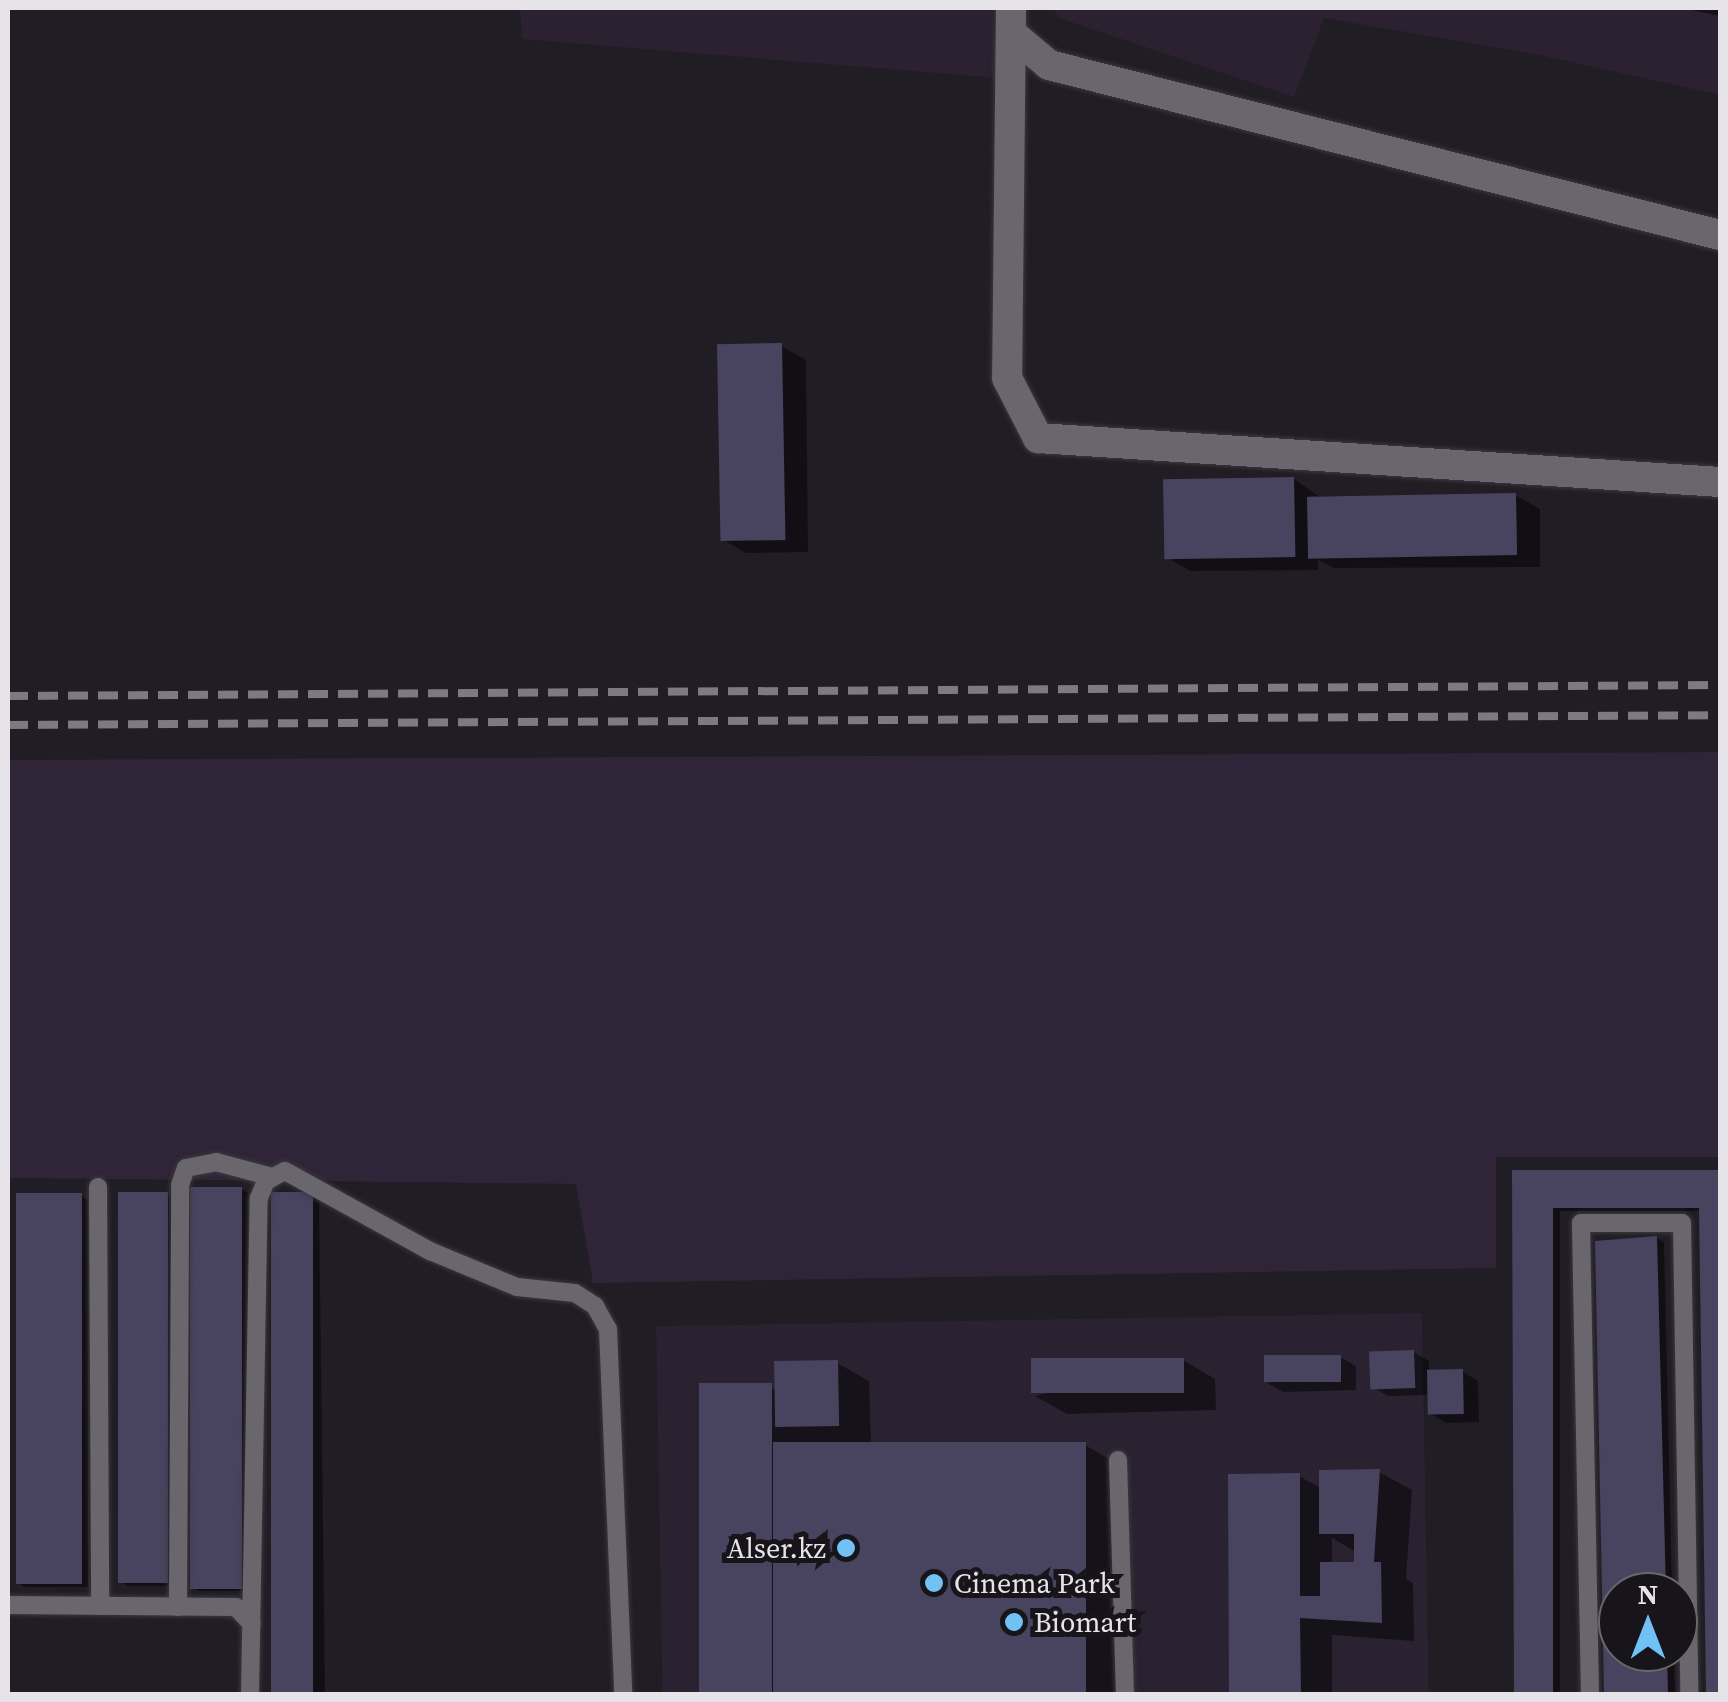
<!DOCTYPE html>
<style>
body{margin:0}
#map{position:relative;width:1728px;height:1702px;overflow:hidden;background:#211d24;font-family:"Source Serif 4",serif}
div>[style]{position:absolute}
.commercial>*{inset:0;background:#2a2231;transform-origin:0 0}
.industrial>*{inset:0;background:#2b2130}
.green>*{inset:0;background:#2f2438}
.shadow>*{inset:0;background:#0007}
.building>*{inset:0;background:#484460;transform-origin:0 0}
.roads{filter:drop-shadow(0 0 2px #3a383d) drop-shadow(0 0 2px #3a383d)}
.service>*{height:18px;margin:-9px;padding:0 9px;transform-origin:9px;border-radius:9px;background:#6a666e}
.minor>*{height:30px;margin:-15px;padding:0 15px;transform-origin:15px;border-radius:15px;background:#6a666e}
.rail>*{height:8px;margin-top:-4px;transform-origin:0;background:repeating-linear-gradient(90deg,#7d7a80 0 20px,transparent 0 30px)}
.dots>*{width:28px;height:28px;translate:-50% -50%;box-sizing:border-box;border:5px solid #17141a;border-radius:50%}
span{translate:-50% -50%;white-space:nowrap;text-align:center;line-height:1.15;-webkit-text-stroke:10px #17141a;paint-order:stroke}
.poi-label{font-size:28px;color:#e6e4e8}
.right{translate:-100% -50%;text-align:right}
.left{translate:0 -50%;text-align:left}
.frame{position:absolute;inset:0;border:10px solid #e6e4e8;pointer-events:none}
.north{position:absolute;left:1598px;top:1572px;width:100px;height:100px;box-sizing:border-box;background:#17141a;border:2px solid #6a676c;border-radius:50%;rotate:0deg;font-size:28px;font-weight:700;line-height:40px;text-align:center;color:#e6e4e8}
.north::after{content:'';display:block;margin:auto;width:35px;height:45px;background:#72c1f5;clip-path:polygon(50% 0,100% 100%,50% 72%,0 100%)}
</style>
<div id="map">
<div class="commercial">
<i style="left:1422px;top:1313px;width:381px;height:766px;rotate:89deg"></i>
</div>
<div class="industrial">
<i style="clip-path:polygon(520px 8px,992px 8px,998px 78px,522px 39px)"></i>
<i style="clip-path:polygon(1053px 8px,1720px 8px,1720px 95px,1535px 54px,1324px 18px,1294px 97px,1059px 18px)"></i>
</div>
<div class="green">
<i style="clip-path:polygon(1720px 752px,1720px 1157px,1496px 1157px,1496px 1268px,593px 1283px,576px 1184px,8px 1178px,8px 760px)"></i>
</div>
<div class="shadow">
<i style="clip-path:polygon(1682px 8px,1720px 8px,1720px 16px)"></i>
<i style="clip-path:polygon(781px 346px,806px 360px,808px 552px,746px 553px,722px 539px)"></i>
<i style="clip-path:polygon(1294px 479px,1318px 496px,1515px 495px,1540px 509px,1540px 567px,1334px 568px,1318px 560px,1318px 570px,1190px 571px,1166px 557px)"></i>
<i style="clip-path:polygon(1514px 1172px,1720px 1172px,1720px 1694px,1708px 1694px,1701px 1211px,1560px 1211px,1560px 1694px,1516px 1694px)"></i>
<i style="clip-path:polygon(241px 1189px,248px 1193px,248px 1591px,199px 1591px,192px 1587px)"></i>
<i style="clip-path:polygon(312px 1194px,319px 1198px,325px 1694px,280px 1694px,273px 1195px)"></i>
<i style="clip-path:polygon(167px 1195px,174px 1199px,176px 1586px,128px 1586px,121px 1582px)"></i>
<i style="clip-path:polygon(81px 1196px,88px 1200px,88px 1587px,25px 1587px,18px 1583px)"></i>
<i style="clip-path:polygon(1657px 1238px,1664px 1242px,1672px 1592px,1618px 1592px,1618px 1652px,1674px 1652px,1675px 1694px,1606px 1694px,1597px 1243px)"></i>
<i style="clip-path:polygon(1413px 1352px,1429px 1361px,1429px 1372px,1463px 1372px,1478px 1381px,1479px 1422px,1446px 1423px,1431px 1414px,1430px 1395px,1388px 1396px,1372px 1387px)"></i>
<i style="clip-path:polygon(1340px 1357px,1356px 1366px,1356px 1390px,1283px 1392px,1267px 1383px)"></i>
<i style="clip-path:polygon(1183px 1360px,1215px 1379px,1216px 1410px,1067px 1414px,1035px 1396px)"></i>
<i style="clip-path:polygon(837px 1363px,869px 1381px,871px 1444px,1085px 1445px,1117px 1464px,1116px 1694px,700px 1694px,701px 1386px,777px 1389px)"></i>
<i style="clip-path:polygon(evenodd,1379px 1472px,1412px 1490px,1406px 1579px,1413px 1583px,1414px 1641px,1332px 1635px,1332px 1694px,1232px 1694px,1231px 1476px,1299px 1476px,1322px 1489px,1379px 1472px,1332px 1538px,1354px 1551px,1356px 1564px,1332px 1564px,1332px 1538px)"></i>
</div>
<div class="building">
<i style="left:782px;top:343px;width:197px;height:65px;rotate:89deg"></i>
<i style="left:1294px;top:477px;width:80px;height:131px;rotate:89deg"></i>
<i style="left:1516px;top:493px;width:62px;height:209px;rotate:89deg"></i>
<i style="clip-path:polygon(1512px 1170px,1720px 1170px,1720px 1694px,1706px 1694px,1699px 1208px,1553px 1208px,1553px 1694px,1514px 1694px)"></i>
<i style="left:190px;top:1187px;width:52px;height:402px"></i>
<i style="left:118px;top:1192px;width:50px;height:391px"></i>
<i style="left:271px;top:1192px;width:42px;height:502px"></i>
<i style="left:16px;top:1193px;width:66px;height:391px"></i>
<i style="clip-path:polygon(1657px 1236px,1666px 1592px,1618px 1592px,1618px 1652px,1667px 1652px,1668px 1694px,1604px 1694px,1595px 1241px)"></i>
<i style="left:1414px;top:1350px;width:38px;height:45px;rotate:88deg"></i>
<i style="left:1341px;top:1355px;width:27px;height:77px;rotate:90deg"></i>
<i style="left:1184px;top:1358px;width:35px;height:153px;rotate:90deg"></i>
<i style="left:838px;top:1360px;width:66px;height:64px;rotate:89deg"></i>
<i style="left:1463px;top:1369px;width:45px;height:36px;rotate:89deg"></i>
<i style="left:699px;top:1383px;width:73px;height:311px"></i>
<i style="left:773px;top:1442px;width:313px;height:252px"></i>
<i style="clip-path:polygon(1380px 1469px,1374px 1562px,1381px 1562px,1382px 1623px,1300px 1618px,1301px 1694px,1229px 1694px,1228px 1474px,1300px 1473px,1300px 1596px,1320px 1596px,1320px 1562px,1354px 1562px,1354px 1534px,1319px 1534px,1319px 1470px)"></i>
</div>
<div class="roads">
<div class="service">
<i style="left:98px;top:1187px;width:419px;rotate:89.7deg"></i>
<i style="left:1118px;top:1460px;width:234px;rotate:88.3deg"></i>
<i style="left:8px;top:1605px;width:228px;rotate:0.5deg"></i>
<i style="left:236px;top:1607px;width:23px;rotate:47deg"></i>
<i style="left:178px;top:1607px;width:422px;rotate:-89.7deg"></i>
<i style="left:180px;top:1185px;width:18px;rotate:-71deg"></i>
<i style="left:186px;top:1168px;width:31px;rotate:-11deg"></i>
<i style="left:216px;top:1162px;width:58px;rotate:15deg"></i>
<i style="left:250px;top:1694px;width:496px;rotate:-89deg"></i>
<i style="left:259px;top:1198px;width:18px;rotate:-68deg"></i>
<i style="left:266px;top:1181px;width:21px;rotate:-28deg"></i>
<i style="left:285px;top:1171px;width:166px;rotate:28.9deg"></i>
<i style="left:430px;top:1251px;width:94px;rotate:22.5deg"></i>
<i style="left:517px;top:1287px;width:58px;rotate:5.9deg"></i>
<i style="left:575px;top:1293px;width:24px;rotate:33deg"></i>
<i style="left:595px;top:1306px;width:26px;rotate:61deg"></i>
<i style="left:608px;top:1329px;width:365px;rotate:87.6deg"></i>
<i style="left:1590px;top:1694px;width:471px;rotate:-91.1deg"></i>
<i style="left:1581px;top:1223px;width:101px"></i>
<i style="left:1682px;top:1223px;width:471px;rotate:89.1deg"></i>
</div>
<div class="minor">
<i style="left:1011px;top:8px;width:370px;rotate:90.6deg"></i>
<i style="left:1007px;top:378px;width:68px;rotate:62.7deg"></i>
<i style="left:1038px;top:438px;width:683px;rotate:3.69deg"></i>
<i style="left:1012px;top:34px;width:48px;rotate:40deg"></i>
<i style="left:1049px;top:65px;width:692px;rotate:14.22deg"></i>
</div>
</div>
<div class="rail">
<i style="left:8px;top:696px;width:1712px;rotate:-0.37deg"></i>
<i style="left:8px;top:725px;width:1712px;rotate:-0.33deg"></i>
</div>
<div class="dots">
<i style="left:846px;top:1548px;background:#72c1f5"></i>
<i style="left:934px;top:1583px;background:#72c1f5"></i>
<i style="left:1014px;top:1622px;background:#72c1f5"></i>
</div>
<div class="poi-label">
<span class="right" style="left:826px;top:1548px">Alser.kz</span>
<span class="left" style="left:954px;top:1583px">Cinema Park</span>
<span class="left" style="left:1034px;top:1622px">Biomart</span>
</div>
<div class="frame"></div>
<div class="north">N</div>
</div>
